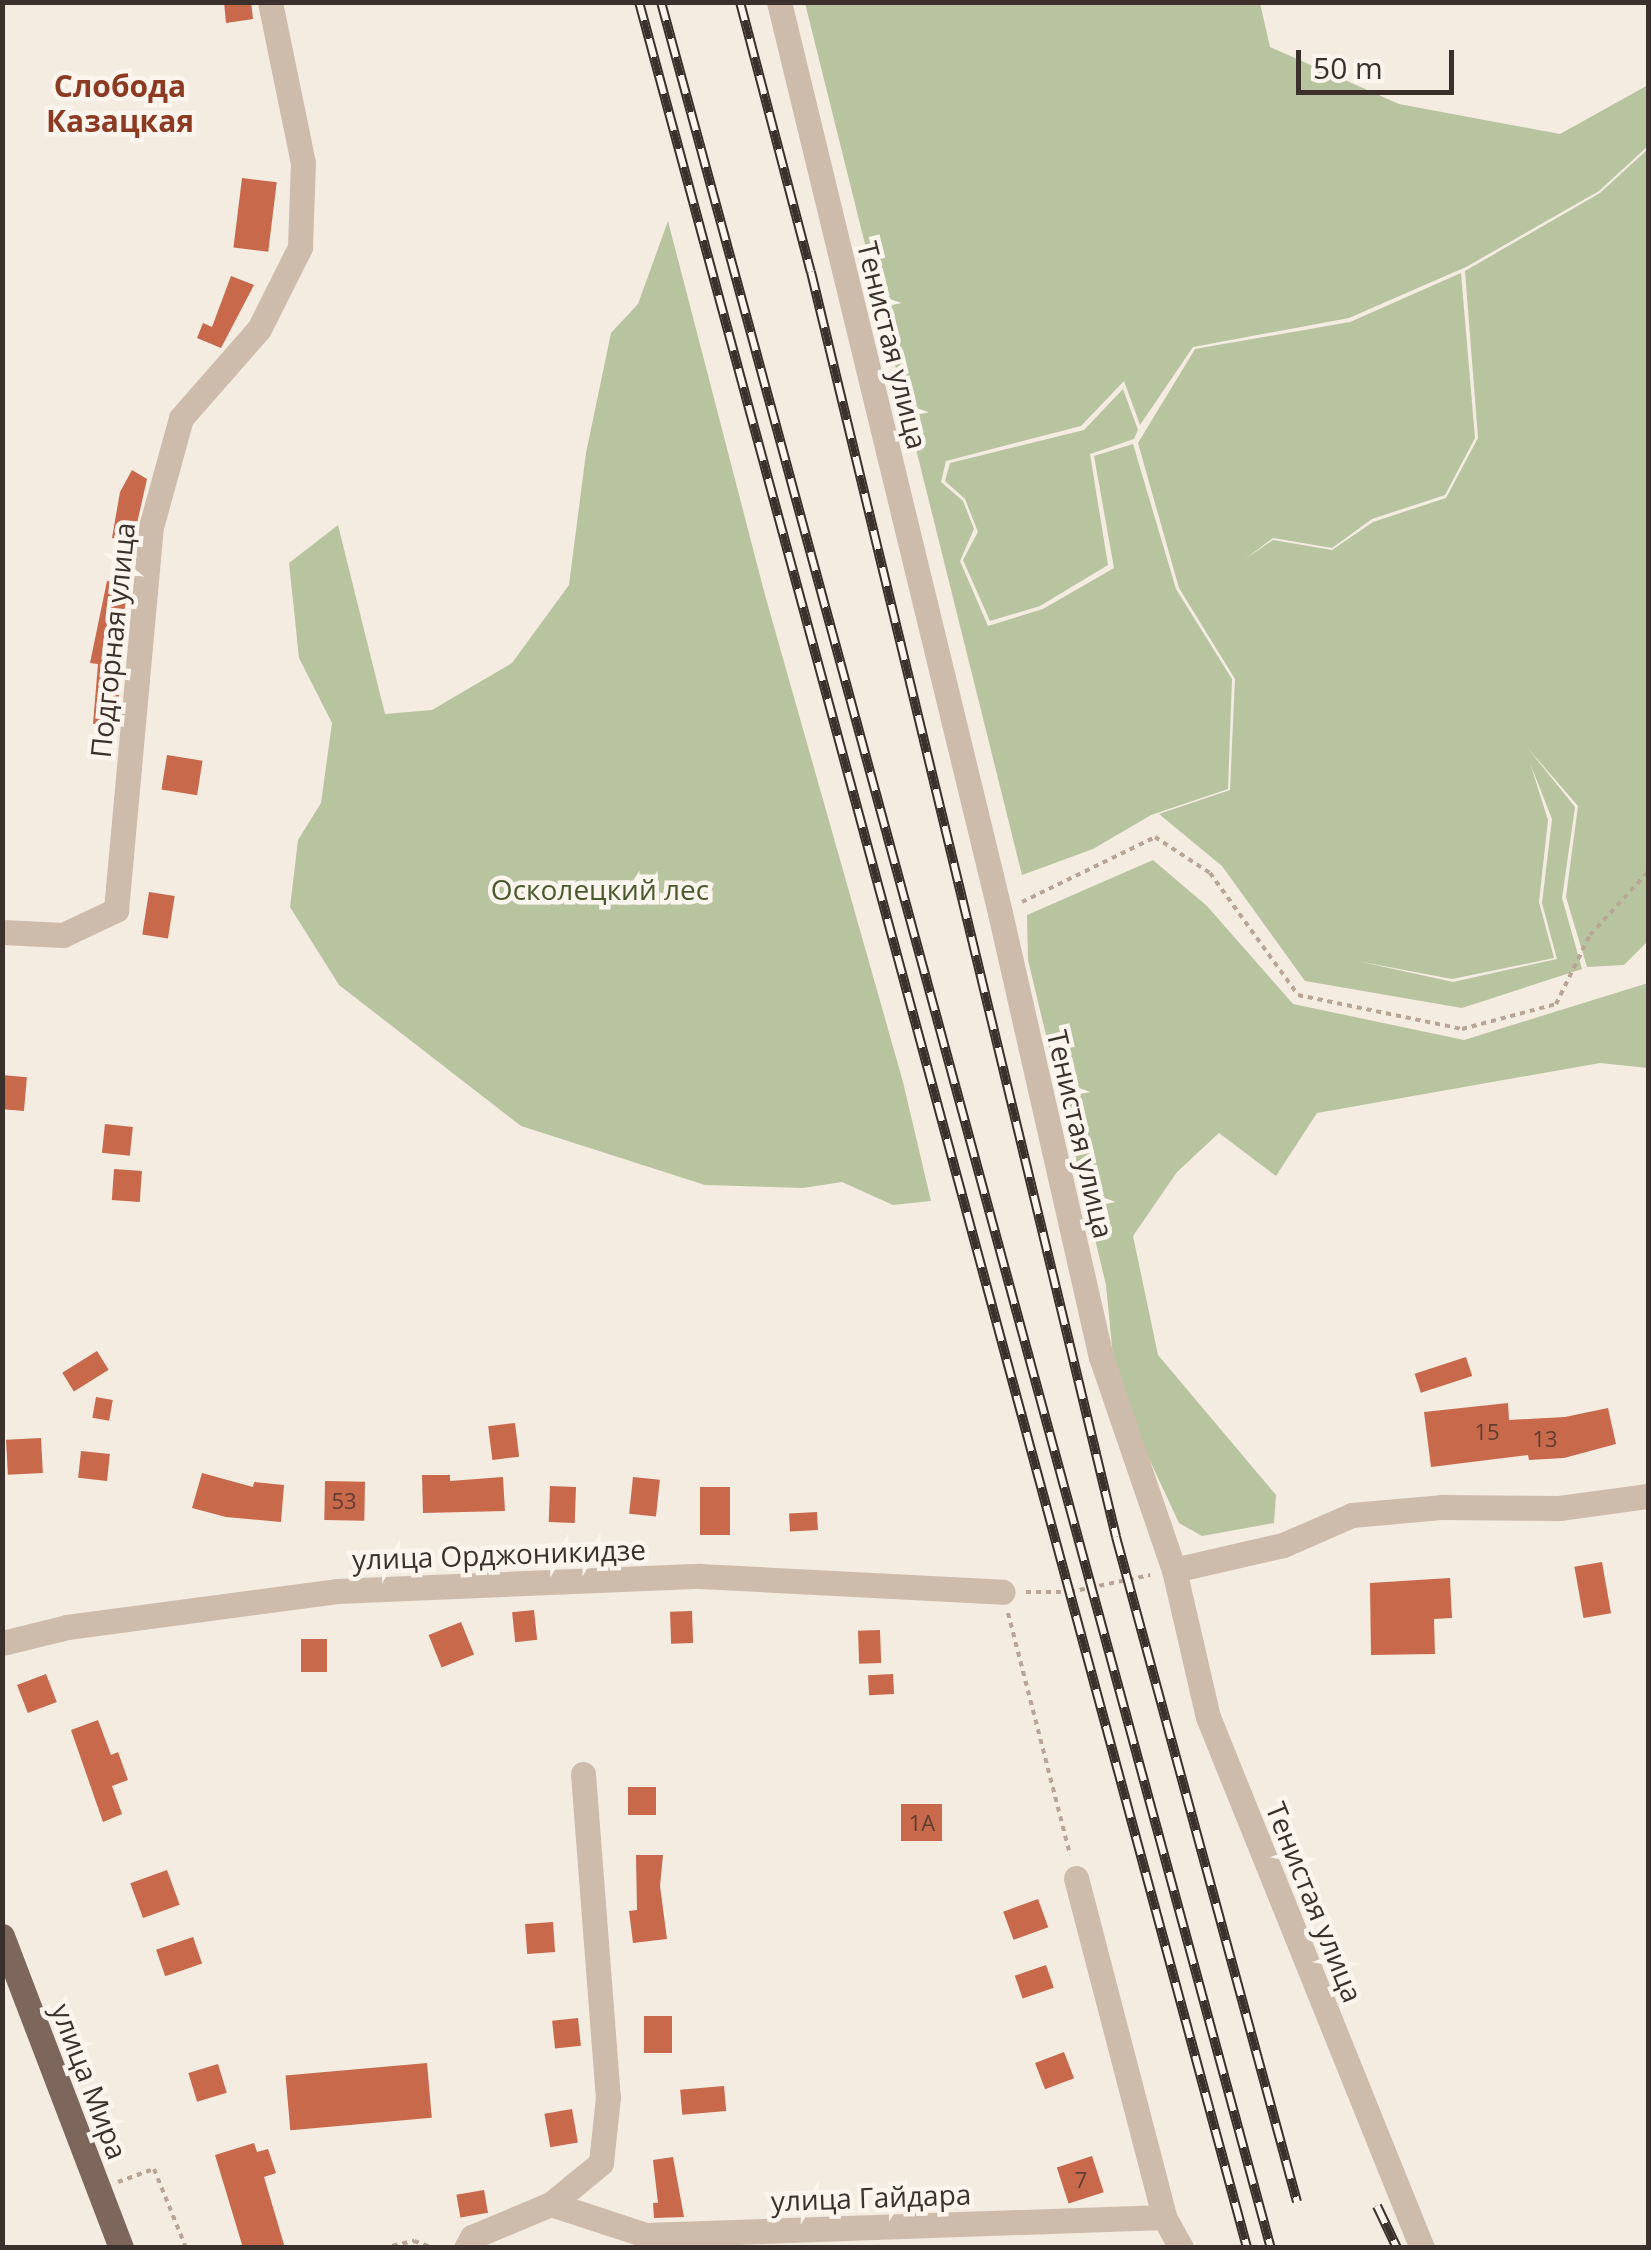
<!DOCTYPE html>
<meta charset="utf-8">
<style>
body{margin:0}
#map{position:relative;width:1651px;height:2250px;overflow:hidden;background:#f4ebe1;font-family:"Open Sans",sans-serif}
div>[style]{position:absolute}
.green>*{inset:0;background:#b8c4a0}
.building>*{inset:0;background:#c8694b;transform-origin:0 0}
.path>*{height:4px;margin-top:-2px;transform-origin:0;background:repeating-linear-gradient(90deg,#b9a596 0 5px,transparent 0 10px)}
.minor>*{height:25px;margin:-12.5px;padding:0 12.5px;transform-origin:12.5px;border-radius:12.5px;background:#cdbbac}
.major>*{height:25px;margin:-12.5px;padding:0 12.5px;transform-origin:12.5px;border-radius:12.5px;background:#7d675c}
.rail>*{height:10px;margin-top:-5px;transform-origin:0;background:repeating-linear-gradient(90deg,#fbf5ee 0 19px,#3b302b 0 38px);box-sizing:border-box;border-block:2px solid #3b302b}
span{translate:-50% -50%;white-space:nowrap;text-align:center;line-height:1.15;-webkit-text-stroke:9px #fbf5ee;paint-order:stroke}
.number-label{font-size:22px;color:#5e3e33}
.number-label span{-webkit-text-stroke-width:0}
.street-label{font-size:28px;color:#3b302b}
.park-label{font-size:28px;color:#4a5a2e}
.neighbourhood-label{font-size:30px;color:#8c3b22;font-weight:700}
.frame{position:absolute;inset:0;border:5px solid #3b302b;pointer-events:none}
.scale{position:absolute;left:1296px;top:50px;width:158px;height:45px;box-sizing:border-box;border:5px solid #3b302b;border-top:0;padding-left:12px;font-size:30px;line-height:35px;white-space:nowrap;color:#3b302b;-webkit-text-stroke:8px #fbf5ee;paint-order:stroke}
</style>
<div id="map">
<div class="green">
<i style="clip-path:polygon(805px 3px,1260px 3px,1270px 47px,1399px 104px,1560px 134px,1648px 85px,1648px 146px,1599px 191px,1466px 267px,1349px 318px,1193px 347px,1140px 425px,1124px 381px,1081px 426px,946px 461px,941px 482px,963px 501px,974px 529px,960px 561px,988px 626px,1043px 609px,1114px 568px,1094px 456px,1133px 444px,1176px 589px,1232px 679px,1228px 789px,1151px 815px,1093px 849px,1022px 875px)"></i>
<i style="clip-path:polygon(evenodd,1648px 149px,1648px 941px,1624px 965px,1587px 967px,1566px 897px,1578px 806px,1526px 746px,1575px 807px,1562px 898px,1582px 969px,1462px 1008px,1305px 981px,1222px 866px,1159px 814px,1230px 790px,1235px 679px,1179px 588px,1138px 443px,1195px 349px,1350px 322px,1461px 273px,1475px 438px,1445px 495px,1372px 519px,1332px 548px,1273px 538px,1245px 559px,1273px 540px,1332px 550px,1373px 522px,1446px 498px,1478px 438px,1465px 271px,1600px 193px,1648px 149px,1530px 763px,1552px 819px,1542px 903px,1557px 959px,1453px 982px,1357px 961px,1452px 979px,1554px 958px,1539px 902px,1548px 820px,1530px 763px)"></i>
<i style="clip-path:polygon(668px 221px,765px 595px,903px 1082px,931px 1201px,893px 1205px,842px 1182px,803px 1188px,705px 1185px,521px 1126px,339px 985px,290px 907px,298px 840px,321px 803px,332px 723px,299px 658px,289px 563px,338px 525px,385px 714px,432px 710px,512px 663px,569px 585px,586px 453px,611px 333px,638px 304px)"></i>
<i style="clip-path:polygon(1123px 389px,1138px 430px,1134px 439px,1090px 454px,1108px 565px,1040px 606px,990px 621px,963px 560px,978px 532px,965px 499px,945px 481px,950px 463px,1084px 430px)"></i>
<i style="clip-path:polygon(1153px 860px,1207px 906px,1293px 1004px,1464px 1040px,1648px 983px,1648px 1068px,1600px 1063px,1317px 1113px,1276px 1176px,1219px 1133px,1177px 1172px,1133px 1236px,1158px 1355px,1276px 1495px,1274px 1523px,1202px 1536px,1179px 1523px,1116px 1388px,1106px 1285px,1028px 960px,1027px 915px)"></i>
</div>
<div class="building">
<i style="clip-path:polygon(224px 2px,251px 2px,253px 19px,226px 23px)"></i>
<i style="left:242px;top:178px;width:35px;height:70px;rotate:7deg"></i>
<i style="clip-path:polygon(231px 276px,254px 285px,221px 348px,197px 338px,203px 323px,212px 327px)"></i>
<i style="clip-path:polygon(132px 470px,147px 479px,133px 541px,112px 538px,120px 492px)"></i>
<i style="clip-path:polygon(107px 581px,128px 584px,113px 695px,119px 695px,117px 725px,93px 724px,98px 664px,90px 663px)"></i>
<i style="left:167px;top:755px;width:36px;height:35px;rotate:9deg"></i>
<i style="left:149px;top:892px;width:26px;height:43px;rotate:9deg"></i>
<i style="left:2px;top:1075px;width:25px;height:34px;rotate:5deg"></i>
<i style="left:105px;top:1124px;width:28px;height:29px;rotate:6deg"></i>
<i style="left:114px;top:1169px;width:28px;height:31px;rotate:4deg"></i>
<i style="left:97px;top:1351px;width:22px;height:41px;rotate:58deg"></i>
<i style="left:1466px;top:1357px;width:20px;height:54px;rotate:72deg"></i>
<i style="left:96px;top:1397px;width:17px;height:21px;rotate:10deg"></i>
<i style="clip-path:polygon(1508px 1403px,1509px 1420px,1565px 1417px,1608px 1408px,1616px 1444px,1564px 1458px,1529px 1460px,1528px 1455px,1431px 1467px,1424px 1412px)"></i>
<i style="left:515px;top:1423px;width:34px;height:27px;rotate:83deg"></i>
<i style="left:41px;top:1438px;width:35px;height:35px;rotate:87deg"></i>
<i style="left:81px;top:1451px;width:29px;height:27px;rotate:6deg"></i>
<i style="clip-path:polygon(202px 1473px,253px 1487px,254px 1482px,284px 1485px,281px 1522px,226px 1517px,192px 1508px)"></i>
<i style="clip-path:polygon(422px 1475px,450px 1475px,450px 1481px,503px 1477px,505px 1511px,423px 1513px)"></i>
<i style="left:633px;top:1477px;width:27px;height:37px;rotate:6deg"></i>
<i style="left:325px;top:1481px;width:40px;height:39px;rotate:1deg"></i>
<i style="left:550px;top:1486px;width:26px;height:36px;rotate:2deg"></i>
<i style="left:700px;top:1487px;width:30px;height:48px"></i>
<i style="left:817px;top:1512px;width:18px;height:28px;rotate:87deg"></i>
<i style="left:1602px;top:1562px;width:52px;height:28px;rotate:80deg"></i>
<i style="clip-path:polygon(1450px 1578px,1452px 1618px,1434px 1619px,1435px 1654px,1371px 1655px,1370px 1583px)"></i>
<i style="left:534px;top:1610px;width:30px;height:22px;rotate:84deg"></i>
<i style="left:692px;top:1611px;width:32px;height:22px;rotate:88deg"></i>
<i style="left:461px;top:1622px;width:35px;height:35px;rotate:68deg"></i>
<i style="left:880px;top:1630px;width:33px;height:22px;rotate:88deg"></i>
<i style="left:327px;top:1639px;width:33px;height:26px;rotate:90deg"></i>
<i style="left:46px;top:1674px;width:30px;height:31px;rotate:69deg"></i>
<i style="left:893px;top:1674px;width:20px;height:25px;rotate:87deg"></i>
<i style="clip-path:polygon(98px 1720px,111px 1755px,118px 1752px,128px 1780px,112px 1786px,122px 1814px,103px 1822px,71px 1730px)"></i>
<i style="left:628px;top:1787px;width:28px;height:28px"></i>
<i style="left:901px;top:1804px;width:41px;height:37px"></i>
<i style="clip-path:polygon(636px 1855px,663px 1855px,660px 1886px,667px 1939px,633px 1943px,629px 1911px,637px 1910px)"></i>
<i style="left:167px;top:1870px;width:37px;height:39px;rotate:70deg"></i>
<i style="left:1038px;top:1899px;width:30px;height:37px;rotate:70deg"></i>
<i style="left:553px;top:1922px;width:30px;height:28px;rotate:86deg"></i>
<i style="left:193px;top:1937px;width:28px;height:39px;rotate:71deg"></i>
<i style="left:1046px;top:1965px;width:24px;height:33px;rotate:71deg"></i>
<i style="left:644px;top:2016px;width:28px;height:37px"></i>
<i style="left:578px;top:2018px;width:28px;height:26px;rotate:84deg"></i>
<i style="left:1064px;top:2052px;width:28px;height:31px;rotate:69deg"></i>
<i style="left:427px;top:2063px;width:55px;height:142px;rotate:85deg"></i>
<i style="left:218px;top:2064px;width:30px;height:31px;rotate:73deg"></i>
<i style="left:724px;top:2086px;width:25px;height:44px;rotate:85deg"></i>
<i style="left:572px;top:2109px;width:34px;height:28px;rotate:80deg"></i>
<i style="clip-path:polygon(254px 2143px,257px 2152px,268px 2149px,276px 2173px,264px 2177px,285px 2248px,243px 2248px,215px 2155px)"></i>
<i style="left:1092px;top:2156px;width:38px;height:37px;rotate:72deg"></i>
<i style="clip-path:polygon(673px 2157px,684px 2217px,654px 2218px,653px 2203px,658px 2203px,653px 2160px)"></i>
<i style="left:484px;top:2190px;width:23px;height:28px;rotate:80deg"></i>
</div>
<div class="path">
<i style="left:1022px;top:902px;width:148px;rotate:-26deg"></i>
<i style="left:1155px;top:837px;width:66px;rotate:33.2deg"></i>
<i style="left:1210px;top:873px;width:150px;rotate:54.2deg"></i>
<i style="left:1298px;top:995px;width:167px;rotate:11.7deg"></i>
<i style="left:1462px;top:1029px;width:97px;rotate:-14.9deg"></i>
<i style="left:1556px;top:1004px;width:77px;rotate:-63.8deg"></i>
<i style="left:1590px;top:935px;width:86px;rotate:-47.4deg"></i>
<i style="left:1026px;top:1592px;width:44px"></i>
<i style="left:1070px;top:1592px;width:82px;rotate:-12deg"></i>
<i style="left:1008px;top:1613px;width:250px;rotate:75.6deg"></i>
<i style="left:118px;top:2182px;width:38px;rotate:-20deg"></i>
<i style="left:154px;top:2169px;width:85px;rotate:67.9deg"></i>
<i style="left:383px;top:2248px;width:32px;rotate:-13deg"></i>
<i style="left:414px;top:2241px;width:20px;rotate:20deg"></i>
</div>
<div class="minor">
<i style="left:779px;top:2px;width:937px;rotate:76.36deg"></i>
<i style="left:1000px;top:913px;width:455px;rotate:77.2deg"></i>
<i style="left:1101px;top:1357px;width:225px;rotate:71.1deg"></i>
<i style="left:1174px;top:1570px;width:151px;rotate:77deg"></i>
<i style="left:1208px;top:1717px;width:573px;rotate:68.05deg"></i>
<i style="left:2px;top:932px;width:61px;rotate:2.8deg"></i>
<i style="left:63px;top:935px;width:59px;rotate:-25.3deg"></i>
<i style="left:116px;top:910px;width:385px;rotate:-84.8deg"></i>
<i style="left:151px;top:527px;width:113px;rotate:-74.6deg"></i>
<i style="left:181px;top:418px;width:118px;rotate:-48.8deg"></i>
<i style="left:259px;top:329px;width:92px;rotate:-63.4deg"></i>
<i style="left:300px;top:247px;width:84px;rotate:-88deg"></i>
<i style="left:303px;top:163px;width:164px;rotate:-101.6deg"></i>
<i style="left:1174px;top:1570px;width:112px;rotate:-12.9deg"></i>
<i style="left:1283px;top:1545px;width:75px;rotate:-23.5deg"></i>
<i style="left:1352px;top:1515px;width:89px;rotate:-5.1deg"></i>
<i style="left:1441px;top:1507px;width:118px;rotate:0.5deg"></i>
<i style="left:1559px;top:1508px;width:90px;rotate:-7.7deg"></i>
<i style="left:2px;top:1643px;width:67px;rotate:-13.8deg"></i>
<i style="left:67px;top:1627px;width:272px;rotate:-7.6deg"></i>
<i style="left:337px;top:1591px;width:363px;rotate:-2.4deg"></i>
<i style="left:700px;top:1576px;width:303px;rotate:3deg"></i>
<i style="left:583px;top:1774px;width:324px;rotate:85.6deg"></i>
<i style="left:608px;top:2097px;width:66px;rotate:96.1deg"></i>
<i style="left:601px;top:2163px;width:65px;rotate:140.6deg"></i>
<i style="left:551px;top:2204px;width:100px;rotate:18.1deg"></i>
<i style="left:646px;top:2235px;width:518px;rotate:-1.99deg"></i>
<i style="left:1164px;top:2217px;width:35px;rotate:61deg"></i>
<i style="left:1076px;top:1878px;width:350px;rotate:75.4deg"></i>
<i style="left:466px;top:2248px;width:13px;rotate:-61deg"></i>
<i style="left:472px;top:2237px;width:86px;rotate:-22.7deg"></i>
</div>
<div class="major">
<i style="left:2px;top:1936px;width:334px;rotate:69.1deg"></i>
</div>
<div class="rail">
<i style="left:639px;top:2px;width:2327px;rotate:74.85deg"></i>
<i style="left:661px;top:2px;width:2327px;rotate:74.81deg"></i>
<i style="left:740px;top:2px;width:279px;rotate:75.3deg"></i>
<i style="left:811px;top:272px;width:1301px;rotate:76.44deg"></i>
<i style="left:1116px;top:1537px;width:689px;rotate:74.77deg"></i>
<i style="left:1377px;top:2206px;width:47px;rotate:64.5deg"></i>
</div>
<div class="number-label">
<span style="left:1487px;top:1432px">15</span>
<span style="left:1545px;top:1439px">13</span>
<span style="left:344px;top:1501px">53</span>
<span style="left:922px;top:1823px">1А</span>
<span style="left:1081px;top:2180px">7</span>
</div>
<div class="street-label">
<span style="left:893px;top:345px;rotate:76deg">Тенистая улица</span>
<span style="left:112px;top:640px;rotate:-84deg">Подгорная улица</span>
<span style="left:1081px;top:1134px;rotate:77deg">Тенистая улица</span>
<span style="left:499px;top:1554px;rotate:-2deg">улица Орджоникидзе</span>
<span style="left:1315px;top:1902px;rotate:68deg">Тенистая улица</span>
<span style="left:90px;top:2081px;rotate:69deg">улица Мира</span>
<span style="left:871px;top:2197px;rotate:-2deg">улица Гайдара</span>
</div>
<div class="park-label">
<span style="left:600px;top:889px">Осколецкий лес</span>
</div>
<div class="neighbourhood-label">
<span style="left:120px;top:103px">Слобода<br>Казацкая</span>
</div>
<div class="frame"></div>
<div class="scale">50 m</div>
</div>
